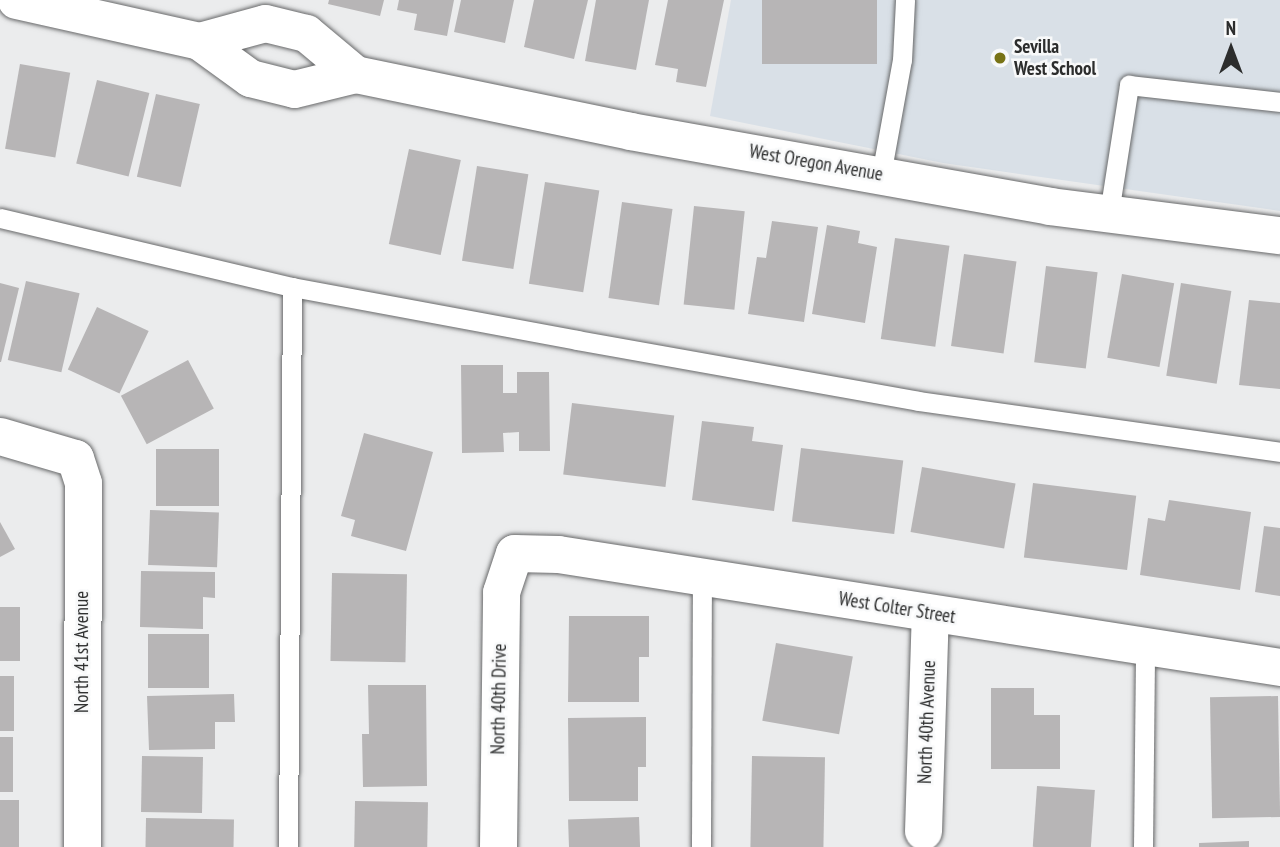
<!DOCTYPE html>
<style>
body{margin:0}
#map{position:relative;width:1280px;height:847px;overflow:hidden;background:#ebeced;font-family:"PT Sans Narrow",sans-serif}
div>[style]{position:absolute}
.built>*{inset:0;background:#d9e0e7}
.building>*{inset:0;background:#b7b5b6;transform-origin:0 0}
.roads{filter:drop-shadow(0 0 2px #68696a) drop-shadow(0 0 2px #68696a)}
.lane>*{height:19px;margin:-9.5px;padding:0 9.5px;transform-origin:9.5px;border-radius:9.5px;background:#fff}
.street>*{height:37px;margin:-18.5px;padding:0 18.5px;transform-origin:18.5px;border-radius:18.5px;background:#fff}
.dots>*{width:19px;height:19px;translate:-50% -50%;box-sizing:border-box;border:4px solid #f8f9fa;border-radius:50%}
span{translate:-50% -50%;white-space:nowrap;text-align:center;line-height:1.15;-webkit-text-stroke:5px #f8f9fa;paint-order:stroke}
.poi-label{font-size:19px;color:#2c2d2d;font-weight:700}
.left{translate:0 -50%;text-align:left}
.street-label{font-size:19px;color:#2c2d2d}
.north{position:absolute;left:1196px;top:14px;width:70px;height:70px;-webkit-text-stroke:5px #f8f9fa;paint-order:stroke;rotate:0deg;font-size:19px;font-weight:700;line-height:28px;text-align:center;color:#2c2d2d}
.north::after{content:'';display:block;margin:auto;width:24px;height:32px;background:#2c2d2d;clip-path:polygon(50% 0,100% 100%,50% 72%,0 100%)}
</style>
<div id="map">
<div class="built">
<i style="clip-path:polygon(731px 0,1280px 0,1280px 211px,943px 163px,710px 116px)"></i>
</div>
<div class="building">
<i style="clip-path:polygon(329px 0,384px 0,380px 16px,328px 4px)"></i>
<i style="clip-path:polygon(399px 0,454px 0,447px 36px,414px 30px,417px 14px,397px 10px)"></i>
<i style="clip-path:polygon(461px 0,514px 0,505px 43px,454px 32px)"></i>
<i style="clip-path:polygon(534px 0,588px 0,574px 59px,524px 47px)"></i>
<i style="clip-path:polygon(596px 0,649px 0,636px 70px,585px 61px)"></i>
<i style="clip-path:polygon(668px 0,724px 0,706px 87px,676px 82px,678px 69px,655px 65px)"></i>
<i style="left:762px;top:0;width:115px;height:64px"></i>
<i style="left:20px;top:64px;width:51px;height:86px;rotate:10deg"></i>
<i style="left:97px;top:80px;width:54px;height:86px;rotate:14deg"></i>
<i style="left:156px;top:94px;width:45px;height:85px;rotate:13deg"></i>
<i style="left:409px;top:149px;width:53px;height:97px;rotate:12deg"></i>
<i style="left:477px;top:166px;width:52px;height:96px;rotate:9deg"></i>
<i style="left:545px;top:182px;width:55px;height:103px;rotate:9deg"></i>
<i style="left:622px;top:202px;width:51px;height:97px;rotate:8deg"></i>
<i style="left:694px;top:206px;width:51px;height:99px;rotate:6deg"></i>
<i style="clip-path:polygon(772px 221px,818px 227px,804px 322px,748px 314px,757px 257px,766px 258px)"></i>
<i style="clip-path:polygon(827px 225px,860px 231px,858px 243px,877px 247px,865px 323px,812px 314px)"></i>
<i style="left:895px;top:238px;width:55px;height:102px;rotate:8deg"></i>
<i style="left:964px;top:254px;width:53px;height:93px;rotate:8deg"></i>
<i style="left:1046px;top:266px;width:52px;height:97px;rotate:7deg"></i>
<i style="left:1122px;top:274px;width:53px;height:85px;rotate:10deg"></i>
<i style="left:26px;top:281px;width:55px;height:81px;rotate:13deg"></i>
<i style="clip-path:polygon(0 283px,19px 288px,1px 362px,0 362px)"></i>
<i style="left:1181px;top:283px;width:51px;height:94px;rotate:9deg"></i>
<i style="clip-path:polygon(1249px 300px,1280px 303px,1280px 389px,1239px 385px)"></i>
<i style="left:97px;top:307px;width:57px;height:69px;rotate:25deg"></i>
<i style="left:188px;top:360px;width:55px;height:76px;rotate:62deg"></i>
<i style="clip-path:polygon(461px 365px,503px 365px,503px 393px,517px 393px,517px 372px,549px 372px,550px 451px,519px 451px,519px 432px,503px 433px,504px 452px,462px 453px)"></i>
<i style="left:572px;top:403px;width:103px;height:72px;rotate:7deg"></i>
<i style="clip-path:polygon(702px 421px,754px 427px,752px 441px,783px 445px,774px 511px,692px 500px)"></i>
<i style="clip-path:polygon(364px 433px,433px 452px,406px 551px,351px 536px,355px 520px,341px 516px)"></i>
<i style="left:801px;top:448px;width:103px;height:74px;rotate:7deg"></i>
<i style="left:156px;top:449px;width:63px;height:57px"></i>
<i style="left:922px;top:467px;width:95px;height:66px;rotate:10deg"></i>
<i style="left:1033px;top:483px;width:104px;height:75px;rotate:7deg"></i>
<i style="clip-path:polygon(1169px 500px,1251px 512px,1240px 590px,1140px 575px,1148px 518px,1165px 521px)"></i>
<i style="left:150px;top:510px;width:69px;height:55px;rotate:2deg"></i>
<i style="clip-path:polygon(0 522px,15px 549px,0 557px)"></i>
<i style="clip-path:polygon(1264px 526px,1280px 528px,1280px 596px,1255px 592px)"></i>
<i style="clip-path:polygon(141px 571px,215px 572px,215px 598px,203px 597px,203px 629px,140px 627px)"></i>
<i style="left:332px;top:573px;width:75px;height:88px;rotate:1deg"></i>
<i style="left:0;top:607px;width:20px;height:54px"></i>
<i style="clip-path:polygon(569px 616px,649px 616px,649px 657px,639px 657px,639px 702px,568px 702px)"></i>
<i style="left:148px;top:634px;width:61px;height:54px"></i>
<i style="left:776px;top:643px;width:78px;height:79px;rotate:10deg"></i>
<i style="left:0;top:676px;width:14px;height:55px"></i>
<i style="clip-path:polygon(368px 685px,426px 685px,427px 786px,363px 787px,362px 734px,369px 734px)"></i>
<i style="clip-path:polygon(991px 688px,1034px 688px,1034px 715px,1060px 715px,1060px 769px,991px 769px)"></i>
<i style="clip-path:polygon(234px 694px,235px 722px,215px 722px,215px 749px,149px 750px,147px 696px)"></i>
<i style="left:1278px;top:696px;width:121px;height:68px;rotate:89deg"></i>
<i style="clip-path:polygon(646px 717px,646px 767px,638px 767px,638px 801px,569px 801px,568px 718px)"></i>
<i style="left:0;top:737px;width:13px;height:55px"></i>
<i style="left:142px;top:756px;width:61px;height:56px;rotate:1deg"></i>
<i style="left:752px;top:756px;width:73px;height:91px;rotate:1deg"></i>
<i style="left:1037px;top:786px;width:58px;height:61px;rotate:4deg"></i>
<i style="left:0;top:800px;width:19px;height:47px"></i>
<i style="left:355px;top:801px;width:73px;height:46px;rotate:1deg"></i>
<i style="left:639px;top:817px;width:30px;height:71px;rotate:88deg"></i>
<i style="left:146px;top:818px;width:88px;height:29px;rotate:1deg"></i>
<i style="clip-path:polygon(1249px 841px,1249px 847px,1199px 847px,1199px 843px)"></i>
</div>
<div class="roads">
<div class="lane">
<i style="left:881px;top:175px;width:117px;rotate:-79.7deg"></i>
<i style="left:902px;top:60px;width:60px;rotate:-87.1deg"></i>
<i style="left:1109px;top:213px;width:130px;rotate:-81.1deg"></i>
<i style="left:1129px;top:85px;width:152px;rotate:6.4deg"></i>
<i style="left:0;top:218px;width:300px;rotate:13.3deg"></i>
<i style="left:292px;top:287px;width:290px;rotate:10.5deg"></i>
<i style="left:577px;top:340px;width:346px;rotate:10.1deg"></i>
<i style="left:918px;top:401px;width:366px;rotate:8deg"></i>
<i style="left:288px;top:847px;width:560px;rotate:-89.59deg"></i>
<i style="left:701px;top:847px;width:269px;rotate:-89.8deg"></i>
<i style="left:1143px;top:847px;width:201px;rotate:-89.4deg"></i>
</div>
<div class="street">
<i style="left:16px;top:0;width:188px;rotate:12.6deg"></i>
<i style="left:199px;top:41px;width:63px;rotate:36deg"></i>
<i style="left:250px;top:78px;width:45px;rotate:14deg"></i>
<i style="left:294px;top:89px;width:63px;rotate:-13.8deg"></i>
<i style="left:355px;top:74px;width:281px;rotate:11.7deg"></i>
<i style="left:630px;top:131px;width:426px;rotate:10.1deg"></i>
<i style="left:1049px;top:206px;width:233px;rotate:7.2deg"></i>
<i style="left:199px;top:41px;width:68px;rotate:-15.3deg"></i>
<i style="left:265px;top:23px;width:42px;rotate:13.7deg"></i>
<i style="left:306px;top:33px;width:64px;rotate:39.9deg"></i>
<i style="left:0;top:436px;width:78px;rotate:16.3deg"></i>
<i style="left:75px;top:458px;width:26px;rotate:72deg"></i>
<i style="left:83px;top:483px;width:364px;rotate:90.2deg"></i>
<i style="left:923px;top:831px;width:218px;rotate:-88.2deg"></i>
<i style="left:498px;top:847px;width:255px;rotate:-89.3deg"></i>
<i style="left:501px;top:592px;width:41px;rotate:-71.6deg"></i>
<i style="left:514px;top:553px;width:44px;rotate:1.3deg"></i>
<i style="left:558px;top:554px;width:731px;rotate:8.9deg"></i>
</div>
</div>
<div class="dots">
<i style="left:1000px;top:58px;background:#787316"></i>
</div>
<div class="poi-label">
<span class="left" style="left:1014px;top:58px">Sevilla<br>West School</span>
</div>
<div class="street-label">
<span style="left:816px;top:163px;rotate:10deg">West Oregon Avenue</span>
<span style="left:897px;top:608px;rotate:9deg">West Colter Street</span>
<span style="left:82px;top:652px;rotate:-90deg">North 41st Avenue</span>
<span style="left:499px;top:699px;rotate:-89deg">North 40th Drive</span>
<span style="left:927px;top:722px;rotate:-88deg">North 40th Avenue</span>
</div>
<div class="north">N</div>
</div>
